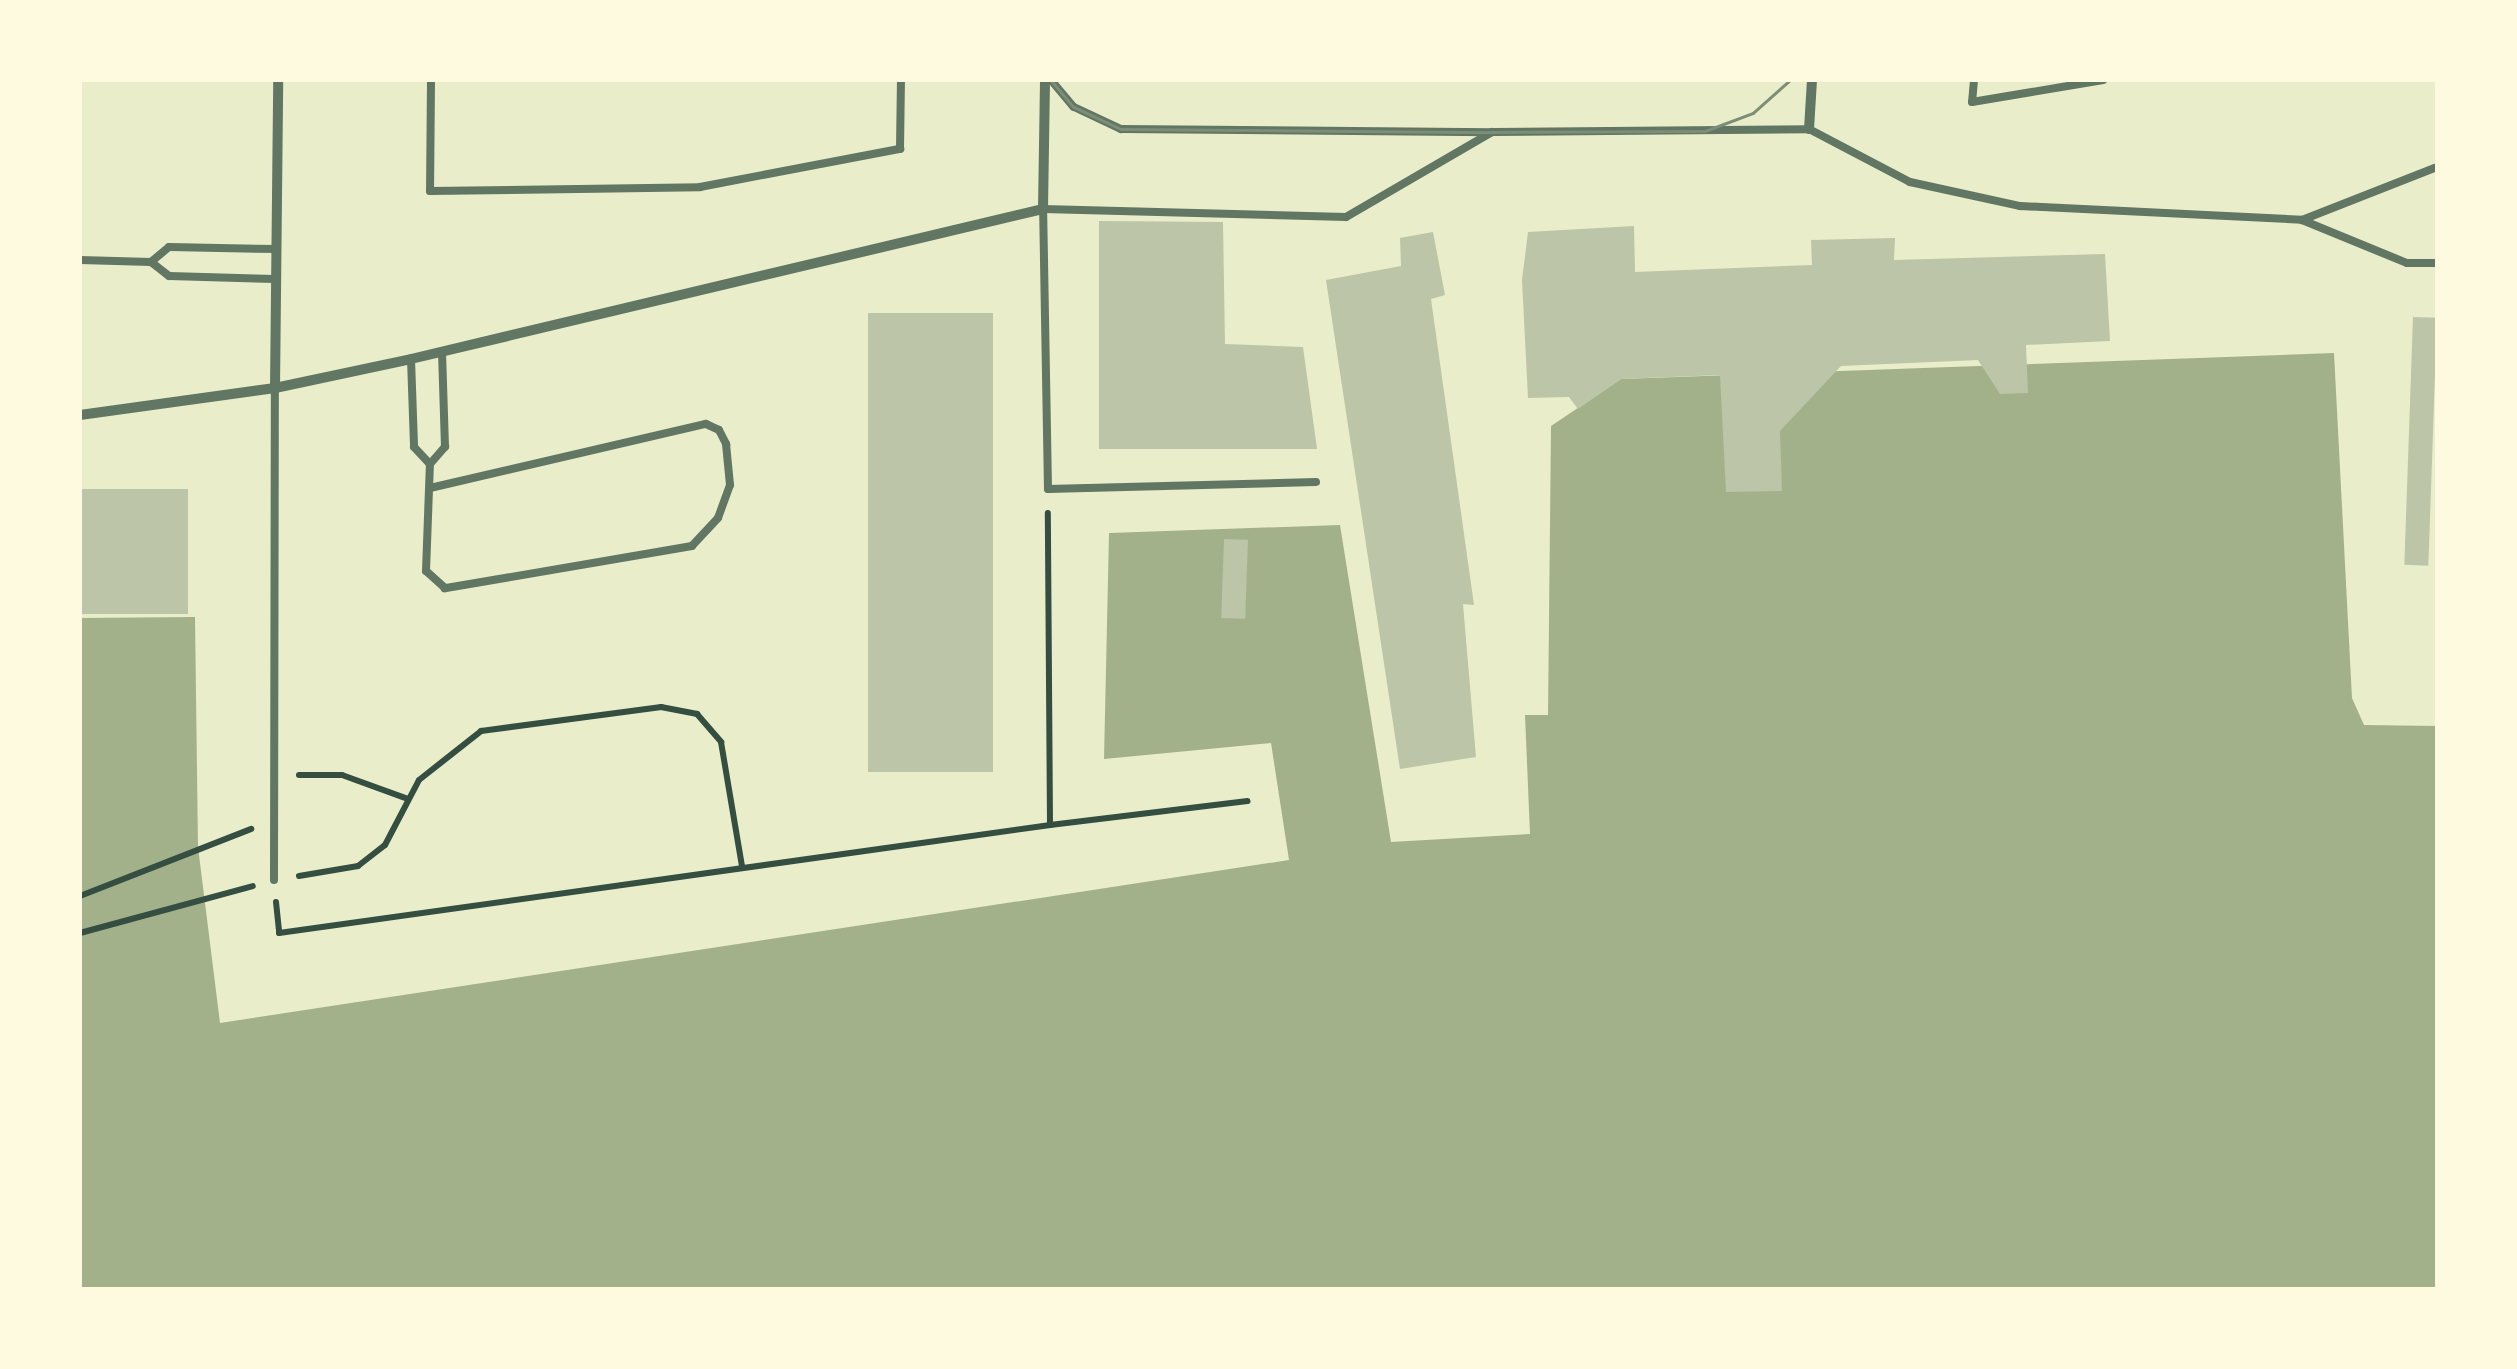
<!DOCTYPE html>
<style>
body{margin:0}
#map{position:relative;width:2517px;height:1369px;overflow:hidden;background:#e9edc9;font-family:"Asap Condensed",sans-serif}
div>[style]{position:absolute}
.water>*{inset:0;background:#a3b18a}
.building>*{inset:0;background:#bcc5a7;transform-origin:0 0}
.path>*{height:6px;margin:-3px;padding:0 3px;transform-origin:3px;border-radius:3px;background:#344e41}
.service>*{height:8px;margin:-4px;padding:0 4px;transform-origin:4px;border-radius:4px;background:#617663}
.minor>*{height:10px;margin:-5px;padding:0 5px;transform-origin:5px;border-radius:5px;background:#617663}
.tram>*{height:2.5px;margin:-1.25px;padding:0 1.25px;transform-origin:1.25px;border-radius:1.25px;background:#7c8e77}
span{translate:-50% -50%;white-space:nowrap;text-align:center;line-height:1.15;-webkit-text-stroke:10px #fefae0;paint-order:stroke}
.frame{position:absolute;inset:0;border:82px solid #fefae0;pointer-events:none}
</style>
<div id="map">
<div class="water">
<i style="clip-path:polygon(2334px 353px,2352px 698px,2364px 725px,2437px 726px,2437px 1289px,80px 1289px,80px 618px,195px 617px,198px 847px,220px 1023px,1289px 860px,1271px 743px,1104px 759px,1109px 533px,1340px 525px,1391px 842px,1530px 834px,1525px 715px,1548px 715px,1551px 426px,1621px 379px)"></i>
</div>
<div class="building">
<i style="clip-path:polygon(1099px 221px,1223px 222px,1225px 344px,1303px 347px,1317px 449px,1099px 449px)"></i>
<i style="clip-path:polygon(1634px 226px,1635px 272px,1812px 265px,1811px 240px,1895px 238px,1894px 260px,2105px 254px,2110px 341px,2026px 345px,2028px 393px,2000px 394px,1978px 360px,1841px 366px,1780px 431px,1782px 491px,1726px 492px,1720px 375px,1621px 379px,1578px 409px,1569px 397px,1528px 398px,1522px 280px,1528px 232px)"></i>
<i style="clip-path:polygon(1433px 232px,1445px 295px,1431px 299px,1474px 605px,1463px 604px,1476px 757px,1400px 769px,1326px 280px,1401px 266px,1400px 238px)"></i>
<i style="left:868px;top:313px;width:125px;height:459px"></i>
<i style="left:2413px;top:317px;width:24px;height:248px;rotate:2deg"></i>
<i style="left:188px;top:489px;width:125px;height:108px;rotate:90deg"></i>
<i style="left:1224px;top:539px;width:24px;height:79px;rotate:2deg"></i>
</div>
<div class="path">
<i style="left:299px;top:775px;width:43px"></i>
<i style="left:342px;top:775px;width:70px;rotate:20deg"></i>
<i style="left:1050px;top:825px;width:199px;rotate:-6.9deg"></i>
<i style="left:299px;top:876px;width:60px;rotate:-9.6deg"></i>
<i style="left:358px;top:866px;width:34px;rotate:-38deg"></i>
<i style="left:385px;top:845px;width:73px;rotate:-62.4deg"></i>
<i style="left:419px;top:780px;width:79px;rotate:-38.3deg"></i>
<i style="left:481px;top:731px;width:182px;rotate:-7.6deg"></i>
<i style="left:661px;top:707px;width:37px;rotate:11deg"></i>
<i style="left:697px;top:714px;width:37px;rotate:49deg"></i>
<i style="left:721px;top:742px;width:126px;rotate:80.4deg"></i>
<i style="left:80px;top:896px;width:184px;rotate:-21.4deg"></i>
<i style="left:276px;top:902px;width:31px;rotate:84deg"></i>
<i style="left:279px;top:933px;width:779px;rotate:-7.97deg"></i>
<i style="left:1050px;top:825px;width:312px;rotate:-90.4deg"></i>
<i style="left:80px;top:933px;width:179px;rotate:-15.2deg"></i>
</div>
<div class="service">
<i style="left:431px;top:80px;width:111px;rotate:90.5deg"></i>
<i style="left:430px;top:191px;width:270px;rotate:-0.8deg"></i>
<i style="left:700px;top:187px;width:204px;rotate:-10.8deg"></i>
<i style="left:900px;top:149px;width:69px;rotate:-89.2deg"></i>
<i style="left:1051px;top:80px;width:35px;rotate:50deg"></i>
<i style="left:1074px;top:107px;width:52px;rotate:25.1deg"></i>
<i style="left:1121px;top:129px;width:371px;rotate:0.5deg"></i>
<i style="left:1974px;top:80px;width:22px;rotate:95deg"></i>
<i style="left:1972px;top:102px;width:133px;rotate:-9.5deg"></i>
<i style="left:2302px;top:220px;width:145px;rotate:-21.4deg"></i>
<i style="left:80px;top:260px;width:71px;rotate:1.6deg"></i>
<i style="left:276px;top:279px;width:107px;rotate:-178.4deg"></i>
<i style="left:169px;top:276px;width:23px;rotate:-142deg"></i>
<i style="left:151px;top:262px;width:23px;rotate:-40deg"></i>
<i style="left:169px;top:247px;width:108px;rotate:1.1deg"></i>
<i style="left:411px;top:359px;width:88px;rotate:88deg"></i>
<i style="left:414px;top:447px;width:23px;rotate:47deg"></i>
<i style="left:430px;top:464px;width:23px;rotate:-49deg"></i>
<i style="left:445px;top:447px;width:95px;rotate:-91.8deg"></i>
<i style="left:1316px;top:482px;width:268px;rotate:178.5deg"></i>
<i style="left:1048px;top:489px;width:280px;rotate:-91deg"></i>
<i style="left:1043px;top:209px;width:303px;rotate:1.5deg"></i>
<i style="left:1346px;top:217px;width:169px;rotate:-30.2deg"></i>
<i style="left:1492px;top:132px;width:317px;rotate:-0.5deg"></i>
<i style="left:1809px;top:129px;width:114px;rotate:27.7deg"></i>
<i style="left:1910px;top:182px;width:113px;rotate:12.3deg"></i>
<i style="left:2020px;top:206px;width:282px;rotate:2.8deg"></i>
<i style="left:2302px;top:220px;width:113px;rotate:22.3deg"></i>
<i style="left:2407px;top:263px;width:30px"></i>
<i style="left:430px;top:488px;width:283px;rotate:-13.1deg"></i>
<i style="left:706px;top:424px;width:14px;rotate:25deg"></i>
<i style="left:719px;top:430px;width:16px;rotate:63deg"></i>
<i style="left:726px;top:444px;width:41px;rotate:84.4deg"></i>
<i style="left:730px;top:485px;width:35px;rotate:110deg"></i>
<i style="left:718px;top:518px;width:38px;rotate:133deg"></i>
<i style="left:692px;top:546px;width:251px;rotate:170.3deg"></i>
<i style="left:445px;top:588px;width:25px;rotate:-138deg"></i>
<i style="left:426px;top:571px;width:107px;rotate:-87.9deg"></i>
<i style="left:274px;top:880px;width:492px;rotate:-89.9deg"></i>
</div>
<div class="minor">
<i style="left:1809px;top:129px;width:49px;rotate:-86.5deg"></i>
<i style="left:275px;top:388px;width:308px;rotate:-89.4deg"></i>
<i style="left:80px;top:415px;width:197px;rotate:-7.9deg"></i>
<i style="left:275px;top:388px;width:139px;rotate:-12deg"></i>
<i style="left:411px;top:359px;width:650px;rotate:-13.35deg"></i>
<i style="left:1043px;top:209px;width:129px;rotate:-89.1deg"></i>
</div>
<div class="tram">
<i style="left:1051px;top:80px;width:35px;rotate:50deg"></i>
<i style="left:1074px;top:107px;width:52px;rotate:25.1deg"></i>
<i style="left:1121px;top:129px;width:371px;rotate:0.5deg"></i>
<i style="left:1492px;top:132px;width:213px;rotate:-0.3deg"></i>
<i style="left:1705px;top:131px;width:51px;rotate:-20.6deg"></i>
<i style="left:1753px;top:113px;width:50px;rotate:-41.7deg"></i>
</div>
<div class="frame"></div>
</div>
